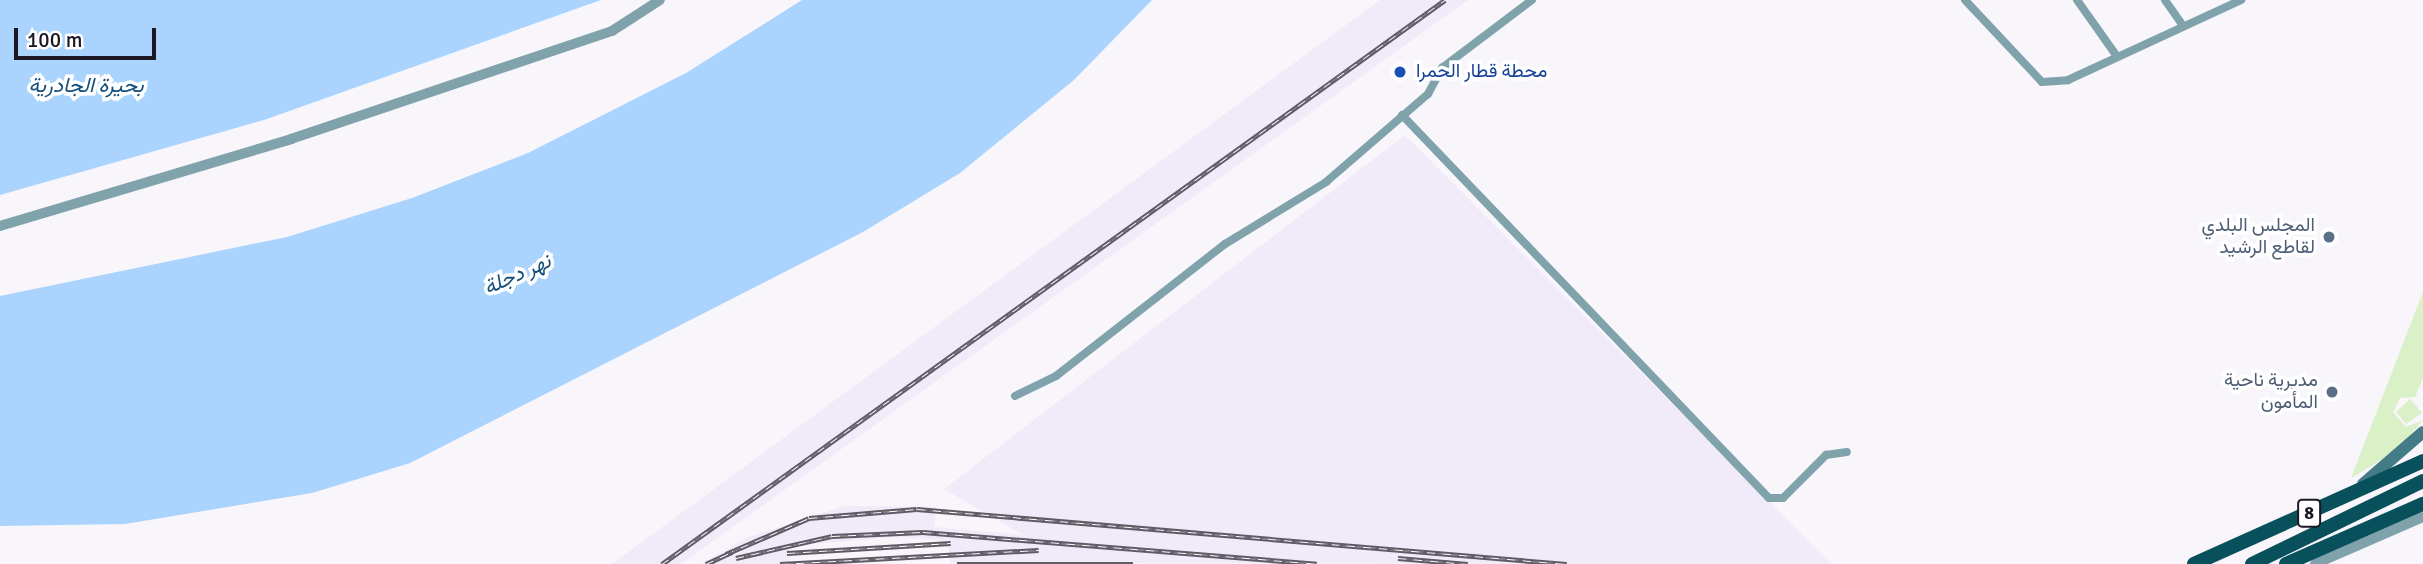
<!DOCTYPE html>
<meta charset="utf-8">
<style>
body{margin:0}
#map{position:relative;width:2423px;height:564px;overflow:hidden;background:#f8f5fb;font-family:Signika,Vazirmatn,sans-serif}
div>[style]{position:absolute}
.built>*{inset:0;background:#f1eaf9}
.green>*{inset:0;background:#daf0c7}
.water>*{inset:0;background:#aad4fd}
.minor>*{height:8px;margin:-4px;padding:0 4px;transform-origin:4px;border-radius:4px;background:#80a3ab}
.tertiary>*{height:10px;margin:-5px;padding:0 5px;transform-origin:5px;border-radius:5px;background:#80a3ab}
.secondary>*{height:12px;margin:-6px;padding:0 6px;transform-origin:6px;border-radius:6px;background:#437b86}
.trunk>*{height:14px;margin:-7px;padding:0 7px;transform-origin:7px;border-radius:7px;background:#08505c}
.rail>*{height:5px;margin-top:-2.5px;transform-origin:0;background:repeating-linear-gradient(90deg,#fff 0 8px,#5f5a64 0 16px);box-sizing:border-box;border-block:2px solid #5f5a64}
.dots>*{width:19px;height:19px;translate:-50% -50%;box-sizing:border-box;border:4px solid #fff;border-radius:50%}
span{translate:-50% -50%;white-space:nowrap;text-align:center;line-height:1.15;-webkit-text-stroke:7px #fff;paint-order:stroke}
.shield-label span{padding:2px 5px;background:#fff;border:2px solid;border-radius:5px;-webkit-text-stroke-width:0}
.shield-label{font-size:18px;color:#1c1722;font-weight:700}
.transit-label{font-size:19px;color:#164399}
.left{translate:0 -50%;text-align:left}
.service-label{font-size:19px;color:#4e5e75}
.right{translate:-100% -50%;text-align:right}
.water-label{font-size:21px;color:#144e7c;font-style:italic}
.scale{position:absolute;left:14px;top:28px;width:142px;height:32px;box-sizing:border-box;border:4px solid #1c1722;border-top:0;padding-left:9px;font-size:21px;line-height:24px;white-space:nowrap;color:#1c1722;-webkit-text-stroke:5px #fff;paint-order:stroke}
</style>
<div id="map">
<div class="built">
<i style="clip-path:polygon(1380px 0,1468px 0,681px 564px,612px 564px)"></i>
<i style="clip-path:polygon(1405px 135px,1831px 564px,950px 563px,948px 541px,897px 537px,788px 546px,789px 564px,701px 564px,746px 538px,844px 506px,936px 507px,934px 527px,1023px 535px,944px 489px)"></i>
</div>
<div class="green">
<i style="clip-path:polygon(2423px 292px,2423px 378px,2415px 397px,2400px 398px,2393px 412px,2406px 427px,2423px 420px,2398px 450px,2351px 478px)"></i>
<i style="clip-path:polygon(2410px 399px,2422px 413px,2406px 424px,2396px 412px)"></i>
</div>
<div class="water">
<i style="clip-path:polygon(0 0,601px 0,264px 120px,0 195px)"></i>
<i style="clip-path:polygon(802px 0,1152px 0,1074px 80px,960px 173px,863px 232px,410px 463px,312px 493px,125px 524px,0 526px,0 296px,287px 237px,412px 198px,528px 153px,686px 73px)"></i>
</div>
<div class="minor">
<i style="left:1965px;top:0;width:112px;rotate:46.8deg"></i>
<i style="left:2042px;top:82px;width:26px;rotate:-4deg"></i>
<i style="left:2068px;top:80px;width:191px;rotate:-24.8deg"></i>
<i style="left:2077px;top:0;width:67px;rotate:54.7deg"></i>
<i style="left:2165px;top:0;width:32px;rotate:55deg"></i>
<i style="left:1402px;top:115px;width:530px;rotate:46.22deg"></i>
<i style="left:1769px;top:498px;width:14px"></i>
<i style="left:1783px;top:498px;width:61px;rotate:-45deg"></i>
<i style="left:1826px;top:455px;width:21px;rotate:-8deg"></i>
<i style="left:1015px;top:396px;width:46px;rotate:-26deg"></i>
<i style="left:1056px;top:376px;width:214px;rotate:-38deg"></i>
<i style="left:1225px;top:244px;width:119px;rotate:-31.5deg"></i>
<i style="left:1326px;top:182px;width:135px;rotate:-40.8deg"></i>
<i style="left:1428px;top:94px;width:30px;rotate:-62deg"></i>
<i style="left:1442px;top:68px;width:113px;rotate:-37.1deg"></i>
</div>
<div class="tertiary">
<i style="left:0;top:226px;width:304px;rotate:-16.6deg"></i>
<i style="left:291px;top:139px;width:339px;rotate:-18.6deg"></i>
<i style="left:612px;top:31px;width:57px;rotate:-32.9deg"></i>
<i style="left:2315px;top:564px;width:118px;rotate:-23.5deg"></i>
</div>
<div class="secondary">
<i style="left:2363px;top:484px;width:79px;rotate:-40.9deg"></i>
</div>
<div class="trunk">
<i style="left:2194px;top:564px;width:251px;rotate:-24.2deg"></i>
<i style="left:2252px;top:564px;width:190px;rotate:-25.9deg"></i>
<i style="left:2286px;top:564px;width:150px;rotate:-23.7deg"></i>
</div>
<div class="rail">
<i style="left:787px;top:553px;width:164px;rotate:-3.5deg"></i>
<i style="left:726px;top:554px;width:90px;rotate:-23.4deg"></i>
<i style="left:809px;top:518px;width:108px;rotate:-4.8deg"></i>
<i style="left:917px;top:509px;width:652px;rotate:4.84deg"></i>
<i style="left:736px;top:558px;width:98px;rotate:-12.9deg"></i>
<i style="left:832px;top:536px;width:91px;rotate:-2.5deg"></i>
<i style="left:923px;top:532px;width:395px;rotate:4.6deg"></i>
<i style="left:1398px;top:558px;width:70px;rotate:4.9deg"></i>
<i style="left:662px;top:564px;width:965px;rotate:-35.77deg"></i>
<i style="left:706px;top:564px;width:29px;rotate:-25deg"></i>
<i style="left:780px;top:564px;width:259px;rotate:-3.1deg"></i>
<i style="left:957px;top:564px;width:176px"></i>
</div>
<div class="dots">
<i style="left:1400px;top:72px;background:#1a4fb4"></i>
<i style="left:2329px;top:237px;background:#5c6f8a"></i>
<i style="left:2332px;top:392px;background:#5c6f8a"></i>
</div>
<div class="shield-label">
<span style="left:2309px;top:513px">8</span>
</div>
<div class="transit-label">
<span class="left" style="left:1416px;top:72px">محطة قطار الحمرا</span>
</div>
<div class="service-label">
<span class="right" style="left:2315px;top:237px">المجلس البلدي<br>لقاطع الرشيد</span>
<span class="right" style="left:2318px;top:392px">مديرية ناحية<br>المأمون</span>
</div>
<div class="water-label">
<span style="left:86px;top:85px">بحيرة الجادرية</span>
<span style="left:517px;top:274px;rotate:-24deg">نهر دجلة</span>
</div>
<div class="scale">100 m</div>
</div>
